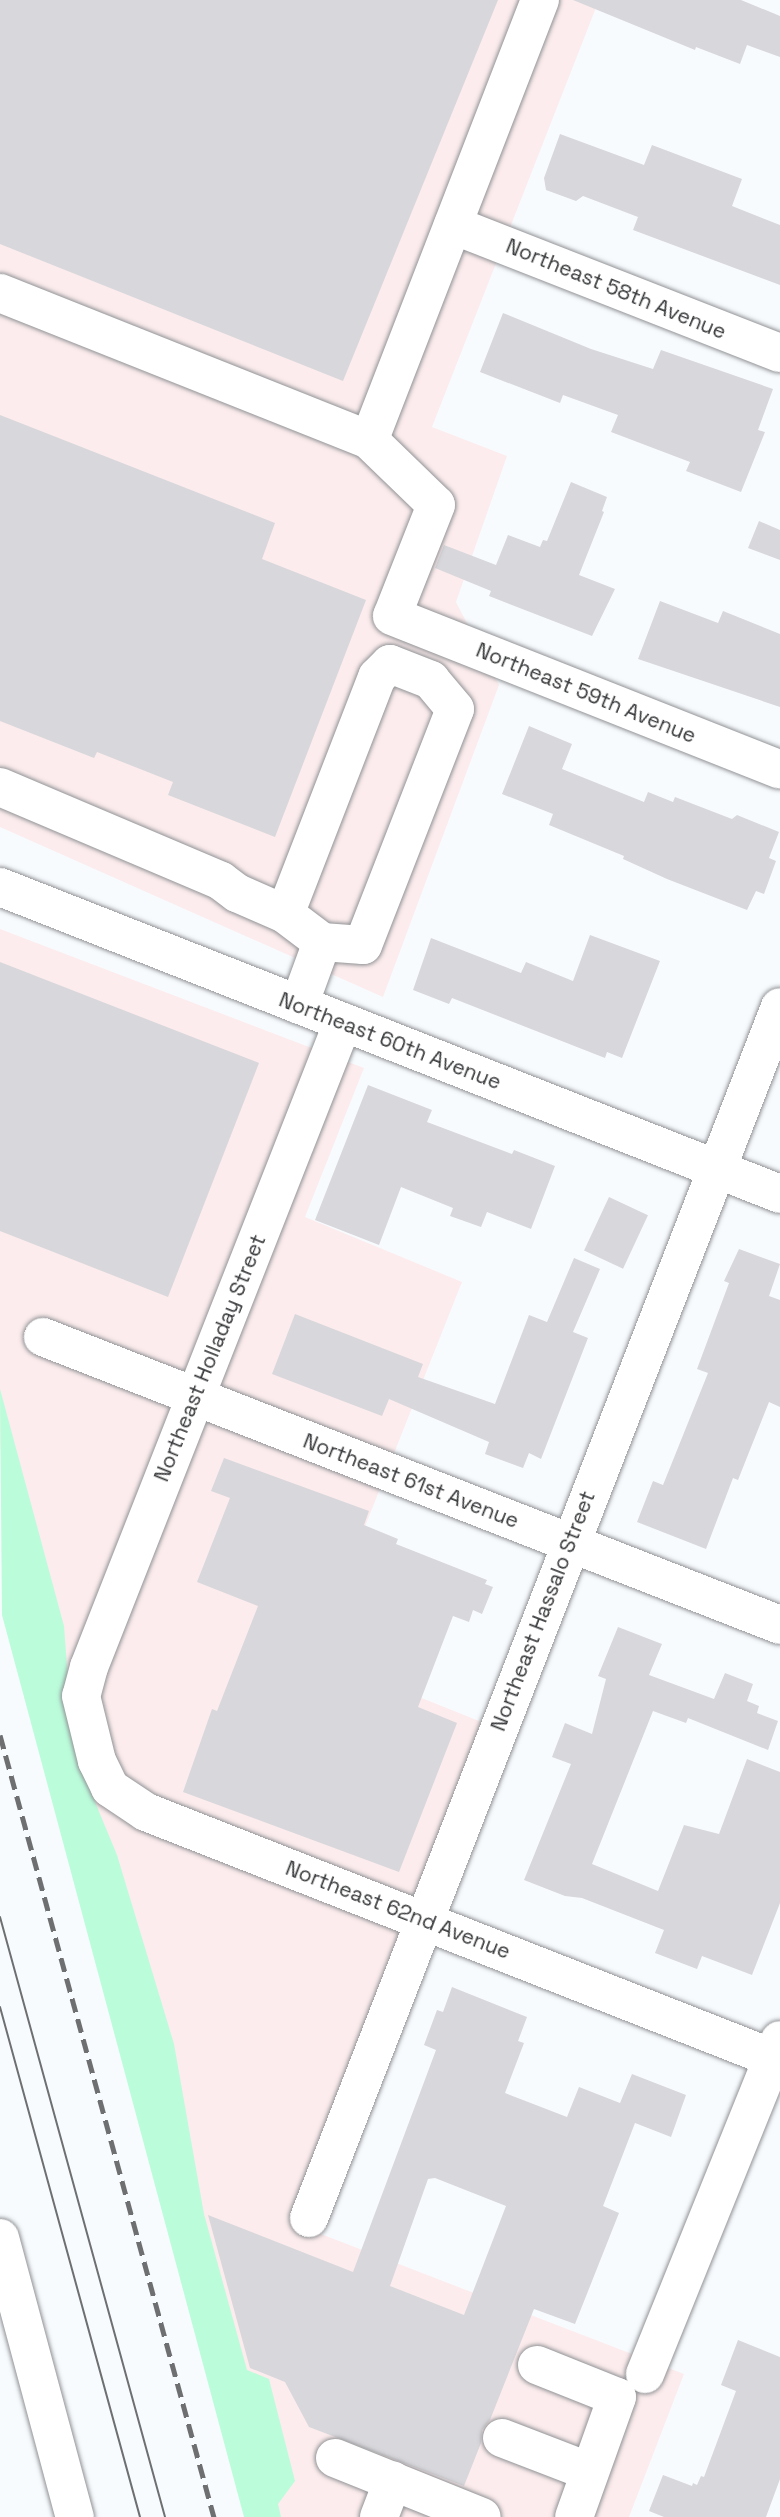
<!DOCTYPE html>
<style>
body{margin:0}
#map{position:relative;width:780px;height:2517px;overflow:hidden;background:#f8fbfe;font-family:"Space Grotesk",sans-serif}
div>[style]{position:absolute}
.industrial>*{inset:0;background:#fceced}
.green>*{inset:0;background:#bbfcdb}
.building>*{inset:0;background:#d8d7db;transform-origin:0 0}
.roads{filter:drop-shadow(0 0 2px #919396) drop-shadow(0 0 2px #919396)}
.minor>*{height:38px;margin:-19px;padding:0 19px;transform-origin:19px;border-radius:19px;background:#fff}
.major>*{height:38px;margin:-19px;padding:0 19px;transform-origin:19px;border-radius:19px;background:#fff}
.highway>*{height:38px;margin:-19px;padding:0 19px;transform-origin:19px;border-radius:19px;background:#fff}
.tram>*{height:2px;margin:-1px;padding:0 1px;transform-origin:1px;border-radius:1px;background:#6e6f71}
.rail>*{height:5px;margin-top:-2.5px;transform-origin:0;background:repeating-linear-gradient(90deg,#6e6f71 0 14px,transparent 0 21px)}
span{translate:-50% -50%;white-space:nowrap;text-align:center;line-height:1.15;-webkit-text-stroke:7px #fff;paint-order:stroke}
.street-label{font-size:21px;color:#37383a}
</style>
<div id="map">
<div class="industrial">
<i style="clip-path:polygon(0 0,599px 0,432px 427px,507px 456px,456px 602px,499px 685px,383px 997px,0 827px)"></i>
<i style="clip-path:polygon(0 929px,364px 1068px,305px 1217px,462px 1282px,314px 1655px,499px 1729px,308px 2229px,684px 2374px,629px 2517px,279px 2517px,0 1447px)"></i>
</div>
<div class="green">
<i style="clip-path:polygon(0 1389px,64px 1626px,72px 1732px,83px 1773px,117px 1855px,174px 2044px,204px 2214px,247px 2370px,269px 2379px,295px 2481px,278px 2504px,281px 2517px,244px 2517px,2px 1615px)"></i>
</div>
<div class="building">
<i style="clip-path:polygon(0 0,498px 0,343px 381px,0 244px)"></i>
<i style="clip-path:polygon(573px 0,741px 0,780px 16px,780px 57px,747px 45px,740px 64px,696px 47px,695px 50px)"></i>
<i style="clip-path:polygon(560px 134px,644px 165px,652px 145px,742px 179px,732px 206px,780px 225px,780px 285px,633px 230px,638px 217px,583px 196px,576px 201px,546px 190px,544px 178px)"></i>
<i style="clip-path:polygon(503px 313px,591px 349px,653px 369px,661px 350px,773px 389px,758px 430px,765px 432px,741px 492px,686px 471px,690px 462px,611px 432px,618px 415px,563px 395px,560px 403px,480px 372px)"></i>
<i style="clip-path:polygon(0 415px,275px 523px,262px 559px,366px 600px,275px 837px,168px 795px,173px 782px,97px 752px,94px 758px,0 721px)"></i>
<i style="clip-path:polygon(571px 482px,607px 497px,602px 511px,604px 512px,579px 575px,615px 589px,592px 636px,489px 596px,491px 591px,435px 568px,444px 545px,496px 565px,508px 535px,540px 547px,543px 540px,547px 541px)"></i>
<i style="clip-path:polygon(759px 521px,780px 530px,780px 560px,748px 548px)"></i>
<i style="clip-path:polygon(660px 601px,718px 623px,723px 611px,780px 634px,780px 707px,638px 659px)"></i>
<i style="clip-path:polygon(529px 726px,572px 744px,562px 769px,644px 802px,648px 792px,673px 802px,675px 797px,732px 819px,737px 815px,779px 832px,769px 858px,776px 861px,764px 894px,756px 891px,747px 910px,667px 879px,623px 859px,624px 856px,549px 825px,553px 814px,502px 794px)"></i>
<i style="clip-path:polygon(590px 935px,660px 961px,622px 1058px,607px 1052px,605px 1058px,452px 998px,449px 1004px,413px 990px,431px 938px,521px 973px,526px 962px,573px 981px)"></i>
<i style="clip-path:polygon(0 962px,259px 1063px,168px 1297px,0 1231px)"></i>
<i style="clip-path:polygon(368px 1085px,432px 1110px,427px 1122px,512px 1154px,514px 1150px,555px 1166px,531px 1229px,487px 1212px,481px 1227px,450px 1216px,453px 1208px,401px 1187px,379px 1245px,315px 1220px)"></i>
<i style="left:609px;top:1197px;width:43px;height:59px;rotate:25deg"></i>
<i style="clip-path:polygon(739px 1249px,780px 1264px,769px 1296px,780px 1300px,780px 1407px,769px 1402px,738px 1480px,733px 1478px,706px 1549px,637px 1522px,653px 1481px,663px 1485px,708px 1373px,697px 1369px,729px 1283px,724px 1281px)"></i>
<i style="clip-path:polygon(574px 1258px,600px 1269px,573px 1332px,588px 1338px,541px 1459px,529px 1453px,523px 1468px,485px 1454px,489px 1442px,389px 1399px,382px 1416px,272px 1374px,295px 1314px,423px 1364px,418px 1377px,495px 1404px,529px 1315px,547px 1322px)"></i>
<i style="clip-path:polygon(224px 1458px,369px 1511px,364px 1525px,398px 1539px,396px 1544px,487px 1580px,485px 1584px,493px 1587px,482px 1614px,473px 1610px,469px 1622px,453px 1616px,418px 1707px,457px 1723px,399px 1872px,183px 1792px,212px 1709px,217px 1711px,258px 1606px,197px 1582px,230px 1498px,211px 1491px)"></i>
<i style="clip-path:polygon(618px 1627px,662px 1644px,649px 1675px,714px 1699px,725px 1673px,753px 1684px,747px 1701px,759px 1706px,757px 1713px,778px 1721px,768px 1750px,688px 1718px,686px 1723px,653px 1711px,592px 1864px,658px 1891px,684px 1825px,719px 1834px,747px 1759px,780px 1772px,780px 1903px,752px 1975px,702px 1956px,697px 1969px,655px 1953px,664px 1930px,582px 1898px,565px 1896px,524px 1880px,571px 1764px,552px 1757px,565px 1723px,592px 1734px,606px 1679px,598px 1676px)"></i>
<i style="clip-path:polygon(evenodd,452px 1987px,527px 2017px,518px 2041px,524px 2043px,505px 2093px,567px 2117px,579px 2087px,620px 2103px,632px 2074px,686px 2095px,671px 2137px,635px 2123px,603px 2206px,619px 2213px,575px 2324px,534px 2309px,490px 2420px,482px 2430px,481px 2443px,464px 2486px,309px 2427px,285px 2382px,250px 2368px,208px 2215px,353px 2272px,436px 2050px,424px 2045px,437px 2010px,443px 2012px,452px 1987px,435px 2178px,506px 2206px,464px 2315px,390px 2286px,428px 2179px,435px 2178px)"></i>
<i style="clip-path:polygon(738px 2340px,780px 2357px,780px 2479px,766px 2517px,664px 2517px,649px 2511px,663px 2475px,692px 2486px,693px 2483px,697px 2485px,701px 2476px,704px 2477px,736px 2391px,721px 2385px)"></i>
</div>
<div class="roads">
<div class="minor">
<i style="left:540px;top:0;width:472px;rotate:111.2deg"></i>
<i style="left:369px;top:440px;width:93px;rotate:44.1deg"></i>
<i style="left:436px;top:505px;width:119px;rotate:111.6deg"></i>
<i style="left:392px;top:616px;width:417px;rotate:21.6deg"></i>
<i style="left:453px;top:225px;width:351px;rotate:21.4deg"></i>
<i style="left:0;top:293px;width:397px;rotate:21.7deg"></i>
<i style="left:0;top:787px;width:240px;rotate:23deg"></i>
<i style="left:221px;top:881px;width:20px;rotate:37deg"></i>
<i style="left:237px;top:893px;width:52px;rotate:23.6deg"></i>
<i style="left:299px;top:1005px;width:67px;rotate:-69.9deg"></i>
<i style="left:322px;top:942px;width:41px;rotate:4.2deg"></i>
<i style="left:363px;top:945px;width:253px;rotate:-68.7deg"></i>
<i style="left:455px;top:709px;width:38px;rotate:-130deg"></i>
<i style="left:431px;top:680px;width:44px;rotate:-158.7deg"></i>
<i style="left:390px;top:664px;width:18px;rotate:135deg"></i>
<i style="left:377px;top:677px;width:254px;rotate:111.2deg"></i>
<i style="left:285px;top:914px;width:46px;rotate:37.1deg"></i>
<i style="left:343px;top:1022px;width:693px;rotate:111.49deg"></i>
<i style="left:89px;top:1667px;width:30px;rotate:105deg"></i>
<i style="left:81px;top:1696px;width:67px;rotate:76.2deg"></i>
<i style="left:97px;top:1761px;width:30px;rotate:64deg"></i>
<i style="left:110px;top:1788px;width:43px;rotate:33.7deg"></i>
<i style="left:146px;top:1812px;width:681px;rotate:21.44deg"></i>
<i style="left:43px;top:1337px;width:791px;rotate:21.34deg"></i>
<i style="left:309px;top:2218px;width:1299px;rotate:-68.75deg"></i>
<i style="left:537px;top:2365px;width:86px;rotate:21.8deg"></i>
<i style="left:617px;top:2397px;width:127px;rotate:109.7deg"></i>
<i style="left:645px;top:2374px;width:360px;rotate:-68deg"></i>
<i style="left:502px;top:2438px;width:94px;rotate:21.1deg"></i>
<i style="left:335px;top:2458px;width:158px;rotate:21.9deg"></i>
<i style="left:379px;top:2517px;width:39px;rotate:-69deg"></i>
</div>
<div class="major">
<i style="left:0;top:887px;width:838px;rotate:21.48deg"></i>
</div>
<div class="highway">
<i style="left:0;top:2238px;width:289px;rotate:75deg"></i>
</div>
</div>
<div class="tram">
<i style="left:0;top:1917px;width:622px;rotate:74.62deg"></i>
<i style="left:0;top:2007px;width:529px;rotate:74.65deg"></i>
</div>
<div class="rail">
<i style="left:0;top:1735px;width:811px;rotate:74.7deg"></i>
</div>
<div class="street-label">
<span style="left:616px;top:289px;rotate:22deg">Northeast 58th Avenue</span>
<span style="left:586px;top:693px;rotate:22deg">Northeast 59th Avenue</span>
<span style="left:390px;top:1041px;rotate:21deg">Northeast 60th Avenue</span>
<span style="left:210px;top:1358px;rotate:-68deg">Northeast Holladay Street</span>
<span style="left:411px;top:1481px;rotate:21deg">Northeast 61st Avenue</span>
<span style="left:543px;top:1611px;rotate:-69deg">Northeast Hassalo Street</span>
<span style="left:398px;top:1910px;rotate:21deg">Northeast 62nd Avenue</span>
</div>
</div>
